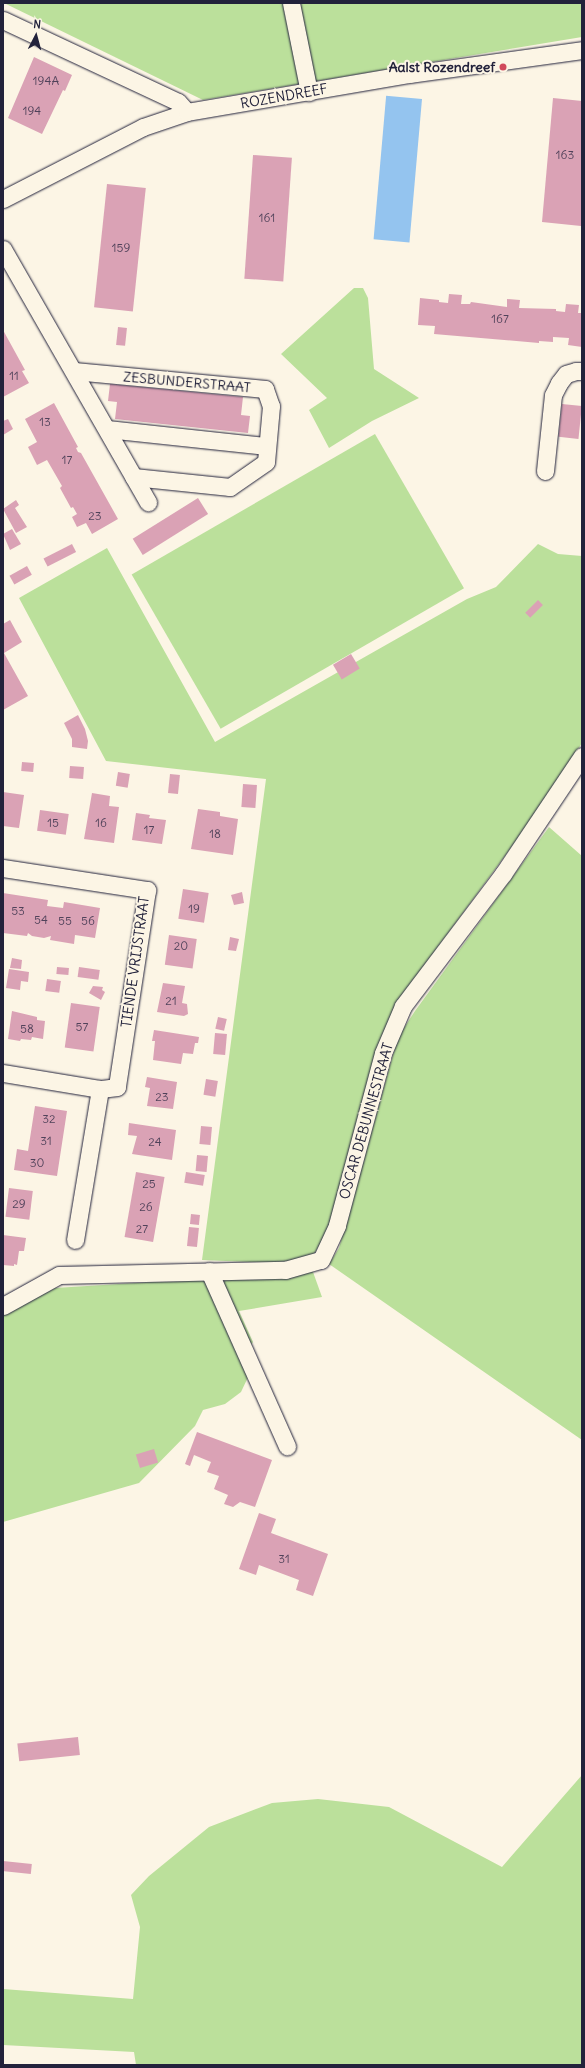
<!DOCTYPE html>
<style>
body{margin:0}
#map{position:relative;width:585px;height:2068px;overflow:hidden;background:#fcf5e5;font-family:Delius,sans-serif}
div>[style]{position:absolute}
.green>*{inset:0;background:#bbe09b;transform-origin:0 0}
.water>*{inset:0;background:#94c4ef;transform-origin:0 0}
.building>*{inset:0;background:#daa2b5;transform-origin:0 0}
.roads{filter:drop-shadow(0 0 1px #22223b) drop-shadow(0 0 1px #22223b)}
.street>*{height:17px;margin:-8.5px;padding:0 8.5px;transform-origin:8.5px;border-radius:8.5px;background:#fcf5e5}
.dots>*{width:11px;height:11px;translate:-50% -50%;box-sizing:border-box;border:2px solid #fcf5e5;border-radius:50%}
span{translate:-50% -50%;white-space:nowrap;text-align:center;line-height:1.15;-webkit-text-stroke:4px #fcf5e5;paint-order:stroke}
.number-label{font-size:12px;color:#50425a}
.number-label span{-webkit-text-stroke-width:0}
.poi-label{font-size:14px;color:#22223b;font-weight:700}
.right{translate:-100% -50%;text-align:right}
.street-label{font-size:14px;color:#22223b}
.frame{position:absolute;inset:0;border:4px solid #22223b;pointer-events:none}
.north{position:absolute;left:16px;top:16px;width:40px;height:40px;-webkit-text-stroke:3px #fcf5e5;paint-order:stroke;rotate:6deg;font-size:11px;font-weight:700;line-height:16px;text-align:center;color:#22223b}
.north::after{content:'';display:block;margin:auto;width:14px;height:18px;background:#22223b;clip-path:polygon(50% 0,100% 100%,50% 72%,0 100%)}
</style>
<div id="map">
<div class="green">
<i style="clip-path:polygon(4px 3px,582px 3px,582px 37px,203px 100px)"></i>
<i style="clip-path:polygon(354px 288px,363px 288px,368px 298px,374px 369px,419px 398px,372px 421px,329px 448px,309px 410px,327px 398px,281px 354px)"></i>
<i style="left:375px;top:434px;width:178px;height:281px;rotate:60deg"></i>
<i style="clip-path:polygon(538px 544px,558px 554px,582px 556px,582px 743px,530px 822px,395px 1005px,329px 1230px,314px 1254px,298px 1261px,274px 1263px,202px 1260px,266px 779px,106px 761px,19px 598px,107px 548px,215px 742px,467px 599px,496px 587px)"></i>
<i style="clip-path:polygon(549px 827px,582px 856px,582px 1440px,329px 1264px,339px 1248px,398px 1037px,415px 1011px)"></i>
<i style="clip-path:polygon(313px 1272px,322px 1297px,239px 1311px,253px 1342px,248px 1349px,250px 1373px,241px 1392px,225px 1404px,203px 1410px,195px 1426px,139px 1483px,3px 1522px,3px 1315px,55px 1288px)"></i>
<i style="clip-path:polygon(582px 1775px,582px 2065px,136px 2065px,134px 2052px,3px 2045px,3px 1989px,133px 1999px,140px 1927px,131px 1895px,149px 1876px,209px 1827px,272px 1803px,318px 1799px,389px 1807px,502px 1867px)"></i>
</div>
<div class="water">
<i style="left:422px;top:99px;width:144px;height:36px;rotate:95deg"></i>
</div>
<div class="building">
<i style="clip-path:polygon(34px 57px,72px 75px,65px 91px,63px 90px,42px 134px,8px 118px)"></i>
<i style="clip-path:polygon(553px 98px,582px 101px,581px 226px,542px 222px)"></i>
<i style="left:253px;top:155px;width:39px;height:124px;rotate:4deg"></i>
<i style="left:107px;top:184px;width:39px;height:124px;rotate:6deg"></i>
<i style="clip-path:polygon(449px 294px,462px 295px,461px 304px,470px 304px,471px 302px,507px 307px,507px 299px,520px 300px,519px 308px,556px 309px,556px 311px,565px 312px,566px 304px,579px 305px,578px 313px,582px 313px,582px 347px,568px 345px,569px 338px,553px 337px,553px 342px,539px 341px,539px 343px,434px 334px,435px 326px,418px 325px,420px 298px,439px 300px,439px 302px,448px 303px)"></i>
<i style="left:118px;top:327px;width:9px;height:18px;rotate:6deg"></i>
<i style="clip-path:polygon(3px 330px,25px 370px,22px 371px,29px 383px,3px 397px)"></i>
<i style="clip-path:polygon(110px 384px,243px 397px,241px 415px,250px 416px,248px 433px,115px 419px,117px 402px,108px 401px)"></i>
<i style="clip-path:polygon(54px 403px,78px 447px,76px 448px,78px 452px,81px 453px,118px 519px,92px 534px,86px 523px,77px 527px,72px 517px,77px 514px,73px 507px,71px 508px,60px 488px,62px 486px,47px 460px,37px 465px,28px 447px,37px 442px,25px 419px)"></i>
<i style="left:562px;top:404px;width:20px;height:33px;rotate:6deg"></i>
<i style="clip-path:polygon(8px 419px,13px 429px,3px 435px,3px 421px)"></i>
<i style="left:198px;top:498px;width:19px;height:77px;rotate:58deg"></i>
<i style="clip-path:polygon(16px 500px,19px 505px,15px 508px,27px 527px,16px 533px,3px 509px)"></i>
<i style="clip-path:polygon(12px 529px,21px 544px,10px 550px,3px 534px)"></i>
<i style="left:72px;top:544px;width:9px;height:32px;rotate:63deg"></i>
<i style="left:27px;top:566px;width:10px;height:20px;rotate:61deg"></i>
<i style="left:538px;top:600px;width:7px;height:18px;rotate:45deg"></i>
<i style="clip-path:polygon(10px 620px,22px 642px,4px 653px,28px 696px,3px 710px,3px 624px)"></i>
<i style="left:351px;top:654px;width:17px;height:21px;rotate:59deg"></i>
<i style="clip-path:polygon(78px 715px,85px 729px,88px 741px,87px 749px,72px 747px,72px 739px,64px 723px)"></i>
<i style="left:22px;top:762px;width:12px;height:9px;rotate:5deg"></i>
<i style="left:70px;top:766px;width:14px;height:12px;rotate:4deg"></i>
<i style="left:118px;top:772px;width:12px;height:14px;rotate:9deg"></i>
<i style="left:170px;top:774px;width:10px;height:19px;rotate:6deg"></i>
<i style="left:243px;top:784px;width:14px;height:23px;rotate:4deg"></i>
<i style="clip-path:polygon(3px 792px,24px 795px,19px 828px,3px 826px)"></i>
<i style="clip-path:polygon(92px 793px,110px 796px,109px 806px,119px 807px,114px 843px,84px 839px)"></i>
<i style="clip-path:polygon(198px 809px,220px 812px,220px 816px,238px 819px,233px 855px,191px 849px)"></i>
<i style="left:40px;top:810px;width:29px;height:21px;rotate:8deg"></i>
<i style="clip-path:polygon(136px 813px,150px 815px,149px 818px,166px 820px,162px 844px,132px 840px)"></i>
<i style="left:183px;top:889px;width:26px;height:30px;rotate:9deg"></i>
<i style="clip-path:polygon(242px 892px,244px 903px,234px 905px,231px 895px)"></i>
<i style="clip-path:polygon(3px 893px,48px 900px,47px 906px,63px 908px,64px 902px,100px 908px,95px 938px,75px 935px,74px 944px,50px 940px,51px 936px,44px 938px,32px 936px,28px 933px,27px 936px,3px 933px)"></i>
<i style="left:169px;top:935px;width:28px;height:30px;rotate:8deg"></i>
<i style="clip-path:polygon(230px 937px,239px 939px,236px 951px,228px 950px)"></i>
<i style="clip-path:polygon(12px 958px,22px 960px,21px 969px,10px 968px)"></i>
<i style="left:57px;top:967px;width:12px;height:7px;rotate:5deg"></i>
<i style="left:79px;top:967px;width:21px;height:10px;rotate:8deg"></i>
<i style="clip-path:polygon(9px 969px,29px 972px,28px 982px,21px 981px,20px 990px,6px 988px)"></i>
<i style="left:47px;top:979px;width:14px;height:12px;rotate:8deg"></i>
<i style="clip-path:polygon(163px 983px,185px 986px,182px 1003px,187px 1004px,188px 1014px,184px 1016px,157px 1012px)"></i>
<i style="clip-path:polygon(93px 986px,103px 987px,102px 990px,105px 992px,101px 1000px,89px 993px)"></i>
<i style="left:71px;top:1003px;width:29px;height:45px;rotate:8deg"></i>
<i style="clip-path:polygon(12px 1011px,37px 1017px,37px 1020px,45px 1021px,43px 1039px,32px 1037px,31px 1040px,21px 1039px,20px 1041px,8px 1039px)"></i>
<i style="left:218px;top:1017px;width:9px;height:12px;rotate:13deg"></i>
<i style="clip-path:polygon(154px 1030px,199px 1037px,198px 1043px,195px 1043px,193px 1054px,183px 1053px,181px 1064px,153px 1060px,155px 1041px,152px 1041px)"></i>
<i style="left:215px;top:1033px;width:12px;height:21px;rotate:5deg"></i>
<i style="clip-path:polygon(147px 1077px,177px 1082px,173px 1109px,147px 1106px,150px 1088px,145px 1087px)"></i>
<i style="left:206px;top:1079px;width:12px;height:16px;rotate:9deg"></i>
<i style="clip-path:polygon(35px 1106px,67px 1111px,57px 1176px,14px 1170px,17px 1149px,28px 1151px)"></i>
<i style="clip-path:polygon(129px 1123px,176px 1130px,172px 1160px,132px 1154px,137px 1136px,128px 1135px)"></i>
<i style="left:201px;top:1126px;width:11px;height:18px;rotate:5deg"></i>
<i style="left:197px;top:1155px;width:11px;height:16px;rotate:5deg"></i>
<i style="left:136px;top:1172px;width:29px;height:66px;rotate:10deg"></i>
<i style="left:186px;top:1172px;width:19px;height:11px;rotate:9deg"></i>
<i style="left:9px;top:1188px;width:24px;height:29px;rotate:7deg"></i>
<i style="left:191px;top:1214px;width:9px;height:10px;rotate:6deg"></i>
<i style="left:189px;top:1227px;width:10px;height:19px;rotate:6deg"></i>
<i style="clip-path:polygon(3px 1235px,26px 1238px,24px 1251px,19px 1251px,17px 1265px,14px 1264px,14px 1266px,3px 1265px)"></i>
<i style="clip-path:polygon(197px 1432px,272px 1460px,255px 1507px,240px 1502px,233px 1507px,224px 1504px,228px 1495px,214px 1489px,219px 1476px,207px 1472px,211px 1462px,194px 1455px,190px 1466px,185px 1464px)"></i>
<i style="left:154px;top:1449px;width:14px;height:19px;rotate:73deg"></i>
<i style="clip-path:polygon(259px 1513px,276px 1519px,271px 1533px,328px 1554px,313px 1596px,296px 1590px,299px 1580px,259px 1565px,256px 1575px,239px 1569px)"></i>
<i style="left:78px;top:1737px;width:18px;height:61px;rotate:84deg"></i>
<i style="left:3px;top:1861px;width:29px;height:10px;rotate:6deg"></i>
</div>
<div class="roads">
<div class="street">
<i style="left:291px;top:3px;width:91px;rotate:78.6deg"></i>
<i style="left:3px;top:20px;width:193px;rotate:25.1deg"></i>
<i style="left:178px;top:102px;width:13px;rotate:48deg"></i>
<i style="left:3px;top:199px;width:157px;rotate:-27.2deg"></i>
<i style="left:143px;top:127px;width:46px;rotate:-18.8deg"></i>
<i style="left:187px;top:112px;width:226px;rotate:-9.7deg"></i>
<i style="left:410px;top:74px;width:174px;rotate:-7.9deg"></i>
<i style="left:3px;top:249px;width:292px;rotate:60.2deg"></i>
<i style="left:74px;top:371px;width:192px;rotate:5.4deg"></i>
<i style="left:265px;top:389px;width:18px;rotate:71deg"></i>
<i style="left:271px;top:406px;width:56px;rotate:95.1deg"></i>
<i style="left:266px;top:462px;width:44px;rotate:145.2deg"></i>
<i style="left:230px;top:487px;width:97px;rotate:-174.1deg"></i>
<i style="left:107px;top:429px;width:161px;rotate:6.1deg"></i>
<i style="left:545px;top:471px;width:76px;rotate:-84deg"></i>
<i style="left:553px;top:395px;width:13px;rotate:-63deg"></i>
<i style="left:559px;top:383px;width:11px;rotate:-52deg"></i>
<i style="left:566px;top:374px;width:10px;rotate:-17deg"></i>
<i style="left:576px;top:371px;width:6px"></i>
<i style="left:3px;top:868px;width:146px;rotate:8.7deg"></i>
<i style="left:147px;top:890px;width:199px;rotate:98.7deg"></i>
<i style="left:117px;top:1087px;width:17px;rotate:173deg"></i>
<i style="left:100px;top:1089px;width:153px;rotate:99.4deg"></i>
<i style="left:3px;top:1073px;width:98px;rotate:9.4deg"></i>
<i style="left:209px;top:1271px;width:192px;rotate:66deg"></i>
<i style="left:3px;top:1306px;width:64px;rotate:-29deg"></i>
<i style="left:59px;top:1275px;width:226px;rotate:-1.3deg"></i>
<i style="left:285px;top:1270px;width:37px;rotate:-16deg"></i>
<i style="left:321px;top:1260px;width:38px;rotate:-65deg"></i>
<i style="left:337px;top:1225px;width:178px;rotate:-75deg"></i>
<i style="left:383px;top:1053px;width:51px;rotate:-66.9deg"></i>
<i style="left:403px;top:1006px;width:166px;rotate:-52.9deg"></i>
<i style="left:503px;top:874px;width:142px;rotate:-56.2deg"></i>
</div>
</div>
<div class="dots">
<i style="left:503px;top:67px;background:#d1495b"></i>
</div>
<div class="number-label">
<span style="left:46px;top:81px">194A</span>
<span style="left:32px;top:111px">194</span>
<span style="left:565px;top:155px">163</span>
<span style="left:267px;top:218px">161</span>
<span style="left:121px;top:248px">159</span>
<span style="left:500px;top:319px">167</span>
<span style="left:14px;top:376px">11</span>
<span style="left:45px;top:422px">13</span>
<span style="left:67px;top:460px">17</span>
<span style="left:95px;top:516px">23</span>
<span style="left:53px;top:823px">15</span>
<span style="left:101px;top:823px">16</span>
<span style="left:149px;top:830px">17</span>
<span style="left:215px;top:834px">18</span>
<span style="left:194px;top:909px">19</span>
<span style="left:18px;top:911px">53</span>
<span style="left:41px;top:920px">54</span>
<span style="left:65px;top:921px">55</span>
<span style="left:88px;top:921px">56</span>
<span style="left:181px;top:946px">20</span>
<span style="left:171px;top:1001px">21</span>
<span style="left:82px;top:1027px">57</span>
<span style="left:27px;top:1029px">58</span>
<span style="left:162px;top:1097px">23</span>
<span style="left:49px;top:1119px">32</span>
<span style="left:46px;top:1141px">31</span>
<span style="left:155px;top:1142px">24</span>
<span style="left:37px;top:1163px">30</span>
<span style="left:149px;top:1184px">25</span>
<span style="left:19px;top:1204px">29</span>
<span style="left:146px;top:1207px">26</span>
<span style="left:142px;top:1229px">27</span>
<span style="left:284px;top:1559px">31</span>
</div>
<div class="poi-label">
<span class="right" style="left:495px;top:67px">Aalst Rozendreef</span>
</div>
<div class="street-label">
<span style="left:284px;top:96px;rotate:-10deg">ROZENDREEF</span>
<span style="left:187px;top:382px;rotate:5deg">ZESBUNDERSTRAAT</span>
<span style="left:135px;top:962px;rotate:-82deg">TIENDE VRIJSTRAAT</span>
<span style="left:366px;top:1121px;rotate:-74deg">OSCAR DEBUNNESTRAAT</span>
</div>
<div class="frame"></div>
<div class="north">N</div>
</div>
